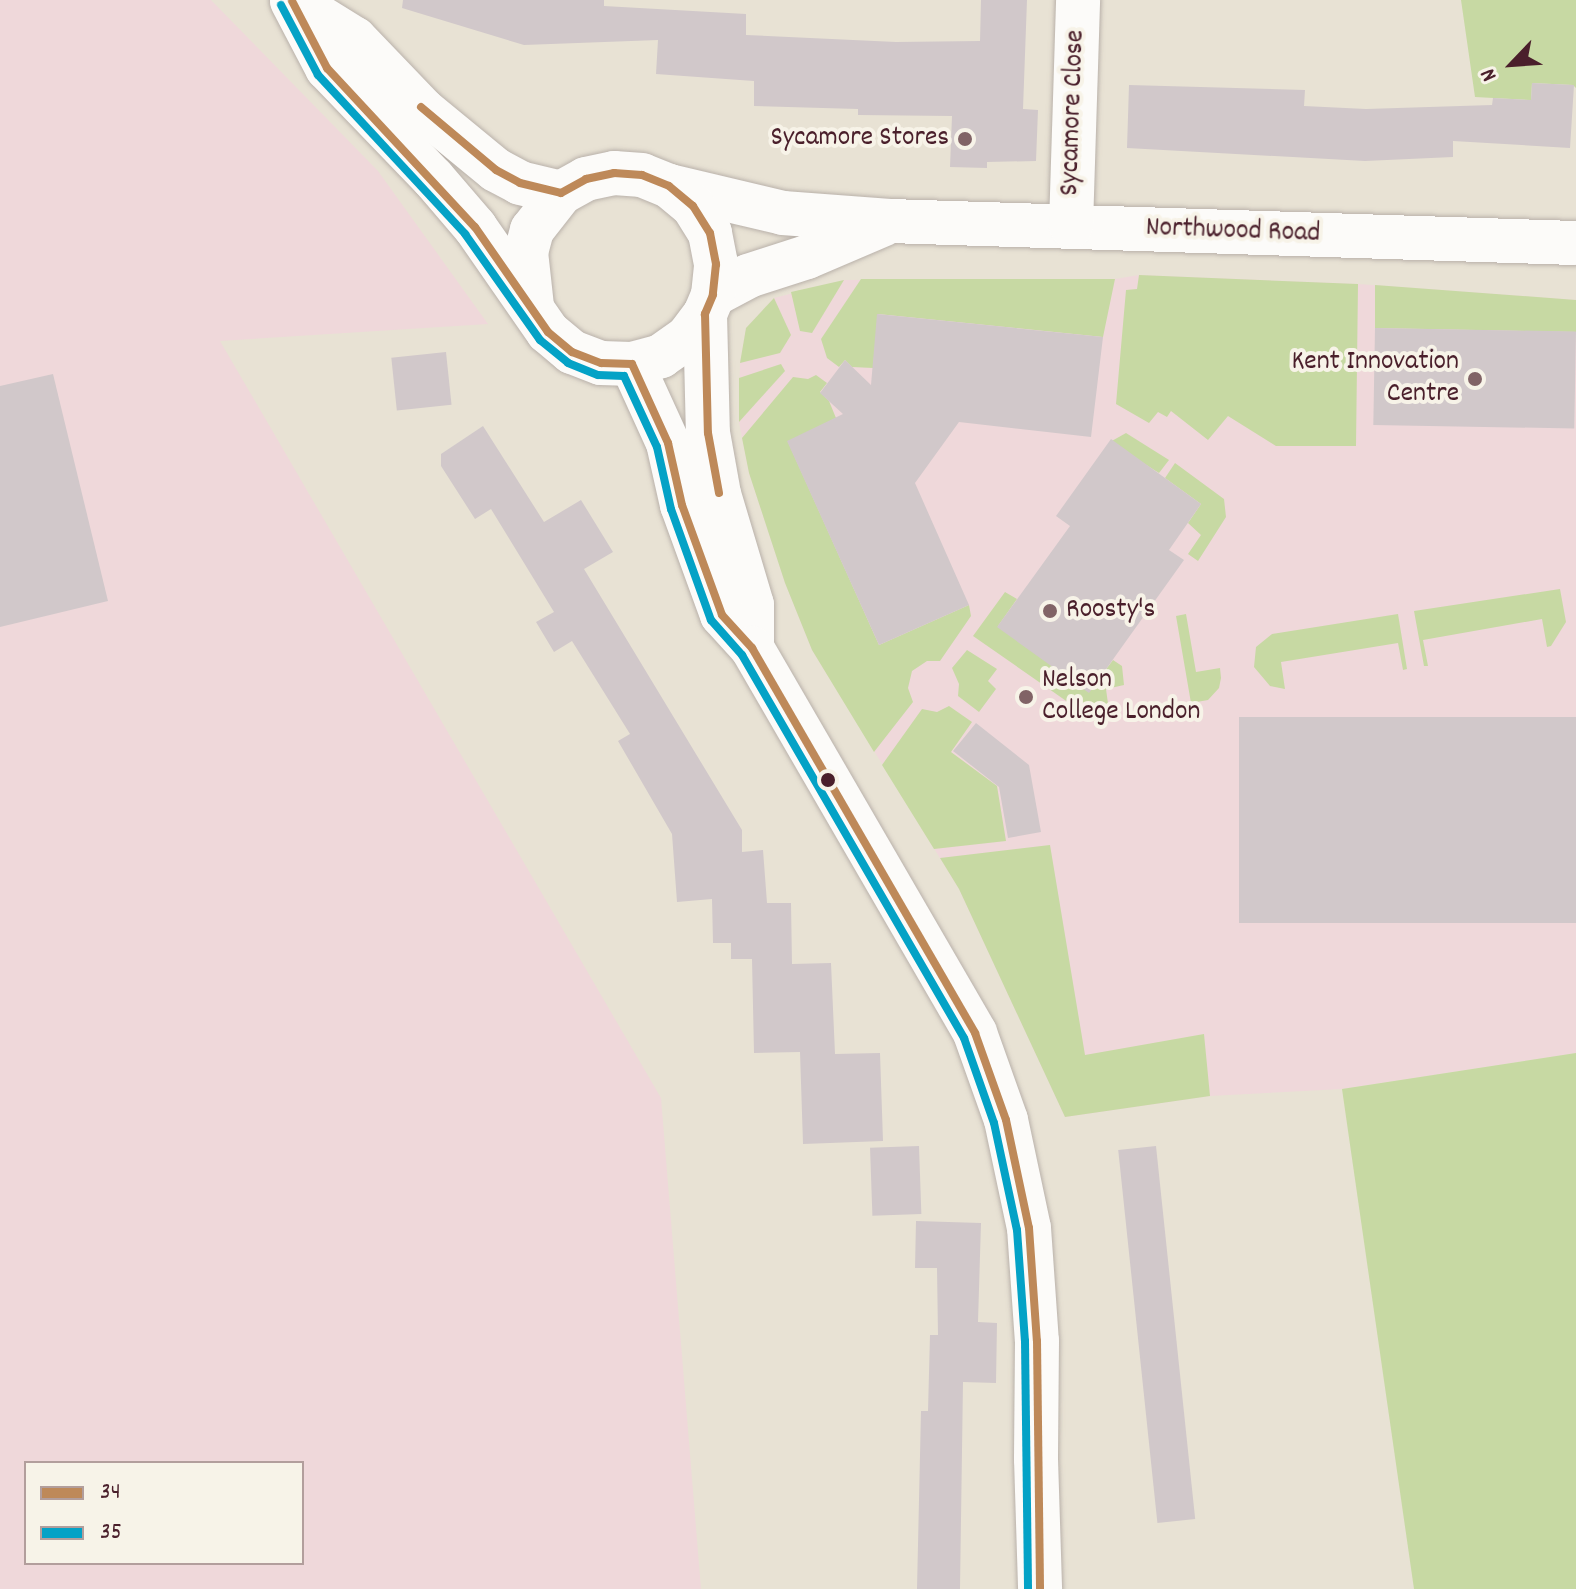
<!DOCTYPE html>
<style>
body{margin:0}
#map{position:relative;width:1576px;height:1589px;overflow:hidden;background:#e8e2d4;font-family:Dekko,sans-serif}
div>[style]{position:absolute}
.built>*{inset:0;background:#efd8da}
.green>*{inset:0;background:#c7d9a3}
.building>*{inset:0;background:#d1c8ca;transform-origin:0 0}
.roads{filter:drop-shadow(0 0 2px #b9b1aa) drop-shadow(0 0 2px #b9b1aa)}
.minor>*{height:44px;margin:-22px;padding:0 22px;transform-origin:22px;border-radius:22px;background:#fcfbf9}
.major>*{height:44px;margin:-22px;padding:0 22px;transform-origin:22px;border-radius:22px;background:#fcfbf9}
.bus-1>*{height:8px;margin:-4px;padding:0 4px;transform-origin:4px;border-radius:4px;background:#be8959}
.bus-2>*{height:8px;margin:-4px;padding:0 4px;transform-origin:4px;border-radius:4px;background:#04a2c6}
.dots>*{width:22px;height:22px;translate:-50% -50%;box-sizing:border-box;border:4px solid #f7f3e8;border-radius:50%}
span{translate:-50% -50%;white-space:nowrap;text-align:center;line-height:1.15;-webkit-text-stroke:8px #f7f3e8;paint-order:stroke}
.street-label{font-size:28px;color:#4a1f2b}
.poi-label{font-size:28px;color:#4a1f2b}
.right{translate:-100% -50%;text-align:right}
.left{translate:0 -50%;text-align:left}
.legend{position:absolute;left:24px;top:1461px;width:280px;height:104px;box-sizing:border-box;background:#f7f3e8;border:2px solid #b29e9c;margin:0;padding:10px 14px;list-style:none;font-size:24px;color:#4a1f2b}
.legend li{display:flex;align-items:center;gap:16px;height:40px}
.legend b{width:40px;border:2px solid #b29e9c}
.north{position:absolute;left:1472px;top:24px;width:80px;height:80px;-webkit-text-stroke:6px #f7f3e8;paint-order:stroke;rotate:245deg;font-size:22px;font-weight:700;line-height:32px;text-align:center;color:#4a1f2b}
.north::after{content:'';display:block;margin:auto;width:28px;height:36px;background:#4a1f2b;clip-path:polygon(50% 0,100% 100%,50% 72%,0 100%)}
</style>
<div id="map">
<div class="built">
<i style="clip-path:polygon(evenodd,0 0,211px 0,378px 171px,488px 324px,220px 341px,661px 1098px,701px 1589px,0 1589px,0 0,26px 1463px,302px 1463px,302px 1563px,26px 1563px,26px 1463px)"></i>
<i style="clip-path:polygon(1139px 275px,1358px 284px,1576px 300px,1576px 1053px,1342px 1089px,1210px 1096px,1065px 1117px,959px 889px,812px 650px,785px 583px,749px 473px,739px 422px,740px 363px,746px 328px,774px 298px,844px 280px,1115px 279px)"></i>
</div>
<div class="green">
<i style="clip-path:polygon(1461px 0,1576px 0,1576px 88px,1573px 85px,1532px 83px,1531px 100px,1475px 97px)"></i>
<i style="clip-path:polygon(1139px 275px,1358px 284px,1356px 446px,1276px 446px,1228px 416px,1208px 440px,1171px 411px,1167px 417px,1158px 412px,1149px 423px,1116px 404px,1126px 290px,1137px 289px)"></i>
<i style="clip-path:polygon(861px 279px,1115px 279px,1103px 337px,878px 314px,873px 368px,852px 367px,845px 360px,839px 367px,827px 358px,821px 339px)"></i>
<i style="clip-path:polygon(844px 280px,812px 333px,800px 331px,791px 292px)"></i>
<i style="clip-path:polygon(1375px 285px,1576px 300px,1576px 332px,1375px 328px)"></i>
<i style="clip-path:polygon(774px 298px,791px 335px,780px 353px,740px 363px,746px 328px)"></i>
<i style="clip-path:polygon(781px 364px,785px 371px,739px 422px,739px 378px)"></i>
<i style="clip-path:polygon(816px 375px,827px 383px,820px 392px,829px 401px,836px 418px,788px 442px,879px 645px,969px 605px,971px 616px,940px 661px,927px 661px,912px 671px,908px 688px,913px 702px,874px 752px,812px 650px,785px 583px,749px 473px,742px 438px,793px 377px,808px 379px)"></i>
<i style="clip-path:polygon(1126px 433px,1169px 460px,1159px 473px,1110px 442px)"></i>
<i style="clip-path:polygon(1175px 463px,1224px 499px,1226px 517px,1198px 561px,1188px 554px,1201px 535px,1188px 523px,1201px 504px,1165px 478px)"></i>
<i style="clip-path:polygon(1560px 589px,1566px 622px,1551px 646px,1547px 647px,1542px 619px,1423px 640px,1428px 666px,1424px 666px,1414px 611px)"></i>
<i style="clip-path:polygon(1005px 592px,1017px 599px,998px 626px,1089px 692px,1113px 660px,1122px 666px,1124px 685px,1106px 689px,1110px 718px,1095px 721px,973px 636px)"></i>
<i style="clip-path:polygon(1186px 614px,1196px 672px,1220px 668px,1221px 678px,1219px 688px,1208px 700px,1191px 703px,1176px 616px)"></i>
<i style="clip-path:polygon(1398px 614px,1407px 669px,1403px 670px,1398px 643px,1281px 662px,1285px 689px,1270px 686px,1254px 667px,1256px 647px,1272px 634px)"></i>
<i style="clip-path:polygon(967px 650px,997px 669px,988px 681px,996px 689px,979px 712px,958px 696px,959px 684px,952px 668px)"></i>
<i style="clip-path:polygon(949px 706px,972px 722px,951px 752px,997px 786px,1006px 841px,934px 849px,882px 765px,922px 709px,937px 712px)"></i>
<i style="clip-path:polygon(1050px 845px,1085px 1055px,1204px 1034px,1210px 1096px,1065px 1117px,959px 889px,940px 858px)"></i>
<i style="clip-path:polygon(1576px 1053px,1576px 1589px,1414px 1589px,1342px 1089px)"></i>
</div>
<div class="building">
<i style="clip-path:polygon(403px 0,604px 0,604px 6px,746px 14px,746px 35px,896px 42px,980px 41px,981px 0,1027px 0,1023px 109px,1038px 110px,1036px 161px,987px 162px,987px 168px,950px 167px,952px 116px,858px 115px,858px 109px,754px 106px,754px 81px,656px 74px,658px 40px,524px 45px,402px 8px)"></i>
<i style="clip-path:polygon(1532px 83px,1574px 85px,1570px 148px,1453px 141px,1453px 157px,1365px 161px,1127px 148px,1129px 85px,1305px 90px,1304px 106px,1366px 109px,1492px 105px,1493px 98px,1531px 100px)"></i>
<i style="clip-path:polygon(877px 314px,1103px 337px,1091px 437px,959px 422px,915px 483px,969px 605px,879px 645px,787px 441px,843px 414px,820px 393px,845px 360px,871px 385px)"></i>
<i style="left:1375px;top:328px;width:201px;height:97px;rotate:1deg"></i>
<i style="left:446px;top:352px;width:53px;height:55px;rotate:84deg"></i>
<i style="clip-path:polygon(53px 374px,108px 601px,0 627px,0 386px)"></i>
<i style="clip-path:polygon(483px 426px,544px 522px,581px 500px,613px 552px,584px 569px,742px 830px,742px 852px,763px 850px,767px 903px,791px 903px,792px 964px,831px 963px,835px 1054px,880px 1053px,883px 1141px,803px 1144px,800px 1052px,754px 1053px,752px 959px,731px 959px,731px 943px,713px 943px,712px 899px,677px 902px,672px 834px,618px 741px,630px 734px,572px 641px,554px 652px,536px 622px,554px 612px,491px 509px,475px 519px,441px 466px,441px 454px)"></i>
<i style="clip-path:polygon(1111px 439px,1201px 504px,1169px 550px,1184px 560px,1089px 693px,997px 627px,1070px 526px,1056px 516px)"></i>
<i style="left:1576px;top:717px;width:206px;height:337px;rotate:90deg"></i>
<i style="clip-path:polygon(976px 723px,1029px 765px,1041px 832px,1008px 838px,999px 787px,953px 751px)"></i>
<i style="left:919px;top:1146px;width:68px;height:49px;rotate:88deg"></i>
<i style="left:1156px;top:1146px;width:375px;height:38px;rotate:84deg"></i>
<i style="clip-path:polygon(916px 1221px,981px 1223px,978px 1322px,997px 1323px,996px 1383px,963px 1382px,960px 1589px,917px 1589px,921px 1411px,928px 1411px,930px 1335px,938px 1335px,937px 1268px,915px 1268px)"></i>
</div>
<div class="roads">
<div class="minor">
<i style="left:669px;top:186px;width:117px;rotate:13.3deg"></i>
<i style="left:783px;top:213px;width:107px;rotate:4.3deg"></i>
<i style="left:890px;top:221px;width:686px;rotate:1.84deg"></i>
<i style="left:1071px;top:226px;width:226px;rotate:-88.2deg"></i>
<i style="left:713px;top:295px;width:40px;rotate:-28deg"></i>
<i style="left:748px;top:276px;width:62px;rotate:-17.9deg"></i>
<i style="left:807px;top:257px;width:84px;rotate:-23.2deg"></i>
</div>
<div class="major">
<i style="left:292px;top:0;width:74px;rotate:31.8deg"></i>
<i style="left:355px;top:39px;width:98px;rotate:46.2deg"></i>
<i style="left:423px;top:110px;width:94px;rotate:39.4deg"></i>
<i style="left:496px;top:170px;width:27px;rotate:28deg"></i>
<i style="left:520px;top:183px;width:42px;rotate:13.7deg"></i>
<i style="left:292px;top:1px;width:76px;rotate:62.4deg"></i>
<i style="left:327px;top:68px;width:153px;rotate:46.1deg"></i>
<i style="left:433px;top:178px;width:65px;rotate:49.4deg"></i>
<i style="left:475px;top:227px;width:128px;rotate:55.2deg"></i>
<i style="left:548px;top:332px;width:31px;rotate:40deg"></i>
<i style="left:572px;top:352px;width:31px;rotate:21deg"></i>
<i style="left:601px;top:363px;width:31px;rotate:2deg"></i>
<i style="left:632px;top:364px;width:30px;rotate:-15deg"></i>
<i style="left:661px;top:356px;width:32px;rotate:-35deg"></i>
<i style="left:687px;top:338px;width:30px;rotate:-53deg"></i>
<i style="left:705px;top:314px;width:21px;rotate:-67deg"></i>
<i style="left:713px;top:295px;width:31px;rotate:-84deg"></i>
<i style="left:716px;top:264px;width:32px;rotate:-101deg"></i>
<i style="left:710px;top:233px;width:32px;rotate:-122deg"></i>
<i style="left:693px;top:206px;width:31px;rotate:-140deg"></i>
<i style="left:669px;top:186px;width:29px;rotate:-158deg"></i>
<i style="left:642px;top:175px;width:28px;rotate:-176deg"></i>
<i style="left:614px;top:173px;width:29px;rotate:168deg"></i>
<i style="left:586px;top:179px;width:29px;rotate:151deg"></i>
<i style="left:561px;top:193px;width:47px;rotate:128.1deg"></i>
<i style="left:532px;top:230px;width:23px;rotate:105deg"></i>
<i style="left:526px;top:252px;width:54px;rotate:83.7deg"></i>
<i style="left:705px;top:314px;width:119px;rotate:88.6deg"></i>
<i style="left:708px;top:433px;width:62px;rotate:79.8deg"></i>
<i style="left:719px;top:494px;width:116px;rotate:73.4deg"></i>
<i style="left:752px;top:605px;width:43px;rotate:90deg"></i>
<i style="left:632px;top:364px;width:87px;rotate:65.5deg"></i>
<i style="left:668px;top:443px;width:64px;rotate:77.3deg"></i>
<i style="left:682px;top:505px;width:117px;rotate:70deg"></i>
<i style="left:722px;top:615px;width:45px;rotate:47.7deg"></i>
<i style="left:752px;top:648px;width:445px;rotate:59.9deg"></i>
<i style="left:975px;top:1033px;width:92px;rotate:70.4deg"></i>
<i style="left:1006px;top:1120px;width:110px;rotate:78deg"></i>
<i style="left:1029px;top:1228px;width:113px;rotate:86deg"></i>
<i style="left:1037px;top:1341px;width:118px;rotate:90.5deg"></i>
<i style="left:1036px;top:1459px;width:130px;rotate:88.2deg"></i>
</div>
</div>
<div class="bus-1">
<i style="left:292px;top:1px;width:76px;rotate:62.4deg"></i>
<i style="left:327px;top:68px;width:217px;rotate:47.1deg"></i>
<i style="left:475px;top:227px;width:128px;rotate:55.2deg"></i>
<i style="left:548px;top:332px;width:31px;rotate:40deg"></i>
<i style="left:572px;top:352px;width:31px;rotate:21deg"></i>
<i style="left:601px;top:363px;width:31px;rotate:2deg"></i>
<i style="left:632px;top:364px;width:87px;rotate:65.5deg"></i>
<i style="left:668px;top:443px;width:64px;rotate:77.3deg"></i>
<i style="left:682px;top:505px;width:117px;rotate:70deg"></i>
<i style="left:722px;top:615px;width:45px;rotate:47.7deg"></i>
<i style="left:752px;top:648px;width:445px;rotate:59.9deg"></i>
<i style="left:975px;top:1033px;width:92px;rotate:70.4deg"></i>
<i style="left:1006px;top:1120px;width:110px;rotate:78deg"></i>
<i style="left:1029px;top:1228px;width:113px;rotate:86deg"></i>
<i style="left:1037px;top:1341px;width:248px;rotate:89.3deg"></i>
<i style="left:421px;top:107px;width:98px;rotate:40deg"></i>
<i style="left:496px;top:170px;width:27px;rotate:28deg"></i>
<i style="left:520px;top:183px;width:42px;rotate:13.7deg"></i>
<i style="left:561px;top:193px;width:29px;rotate:-29deg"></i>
<i style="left:586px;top:179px;width:29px;rotate:-12deg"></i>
<i style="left:614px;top:173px;width:28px;rotate:4deg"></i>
<i style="left:642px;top:175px;width:29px;rotate:22deg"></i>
<i style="left:669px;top:186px;width:31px;rotate:40deg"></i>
<i style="left:693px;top:206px;width:32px;rotate:58deg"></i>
<i style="left:710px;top:233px;width:32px;rotate:79deg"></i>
<i style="left:716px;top:264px;width:31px;rotate:96deg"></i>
<i style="left:713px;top:295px;width:21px;rotate:113deg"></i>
<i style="left:705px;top:314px;width:119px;rotate:88.6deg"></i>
<i style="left:708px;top:433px;width:61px;rotate:79.6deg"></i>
</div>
<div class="bus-2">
<i style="left:281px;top:5px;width:79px;rotate:62.1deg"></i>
<i style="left:318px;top:75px;width:217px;rotate:47.2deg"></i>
<i style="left:465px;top:234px;width:130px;rotate:54.7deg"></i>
<i style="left:540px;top:340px;width:36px;rotate:39deg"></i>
<i style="left:568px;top:363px;width:32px;rotate:22deg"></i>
<i style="left:598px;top:375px;width:26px;rotate:2deg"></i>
<i style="left:624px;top:376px;width:78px;rotate:65.1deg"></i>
<i style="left:657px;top:447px;width:64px;rotate:77.3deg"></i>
<i style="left:671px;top:509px;width:118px;rotate:70.2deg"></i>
<i style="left:711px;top:620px;width:47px;rotate:48.5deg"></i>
<i style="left:742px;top:655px;width:443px;rotate:59.9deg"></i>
<i style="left:964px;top:1038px;width:90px;rotate:70.6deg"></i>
<i style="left:994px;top:1123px;width:109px;rotate:77.9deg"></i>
<i style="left:1017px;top:1230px;width:111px;rotate:85.9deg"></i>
<i style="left:1025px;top:1341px;width:248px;rotate:89.3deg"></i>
</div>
<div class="dots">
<i style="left:965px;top:139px;background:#816366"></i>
<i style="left:1475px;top:379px;background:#816366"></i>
<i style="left:1050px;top:611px;background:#816366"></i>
<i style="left:1026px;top:697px;background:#816366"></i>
<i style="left:828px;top:780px;background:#4a1f2b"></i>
</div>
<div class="street-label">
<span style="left:1074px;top:113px;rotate:-88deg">Sycamore Close</span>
<span style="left:1233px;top:232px;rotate:2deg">Northwood Road</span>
</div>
<div class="poi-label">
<span class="right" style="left:949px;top:139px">Sycamore Stores</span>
<span class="right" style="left:1459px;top:379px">Kent Innovation<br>Centre</span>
<span class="left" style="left:1066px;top:611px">Roosty's</span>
<span class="left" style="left:1042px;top:697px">Nelson<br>College London</span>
</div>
<ul class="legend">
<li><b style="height:10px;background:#be8959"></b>34</li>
<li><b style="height:10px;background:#04a2c6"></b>35</li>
</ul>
<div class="north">N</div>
</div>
